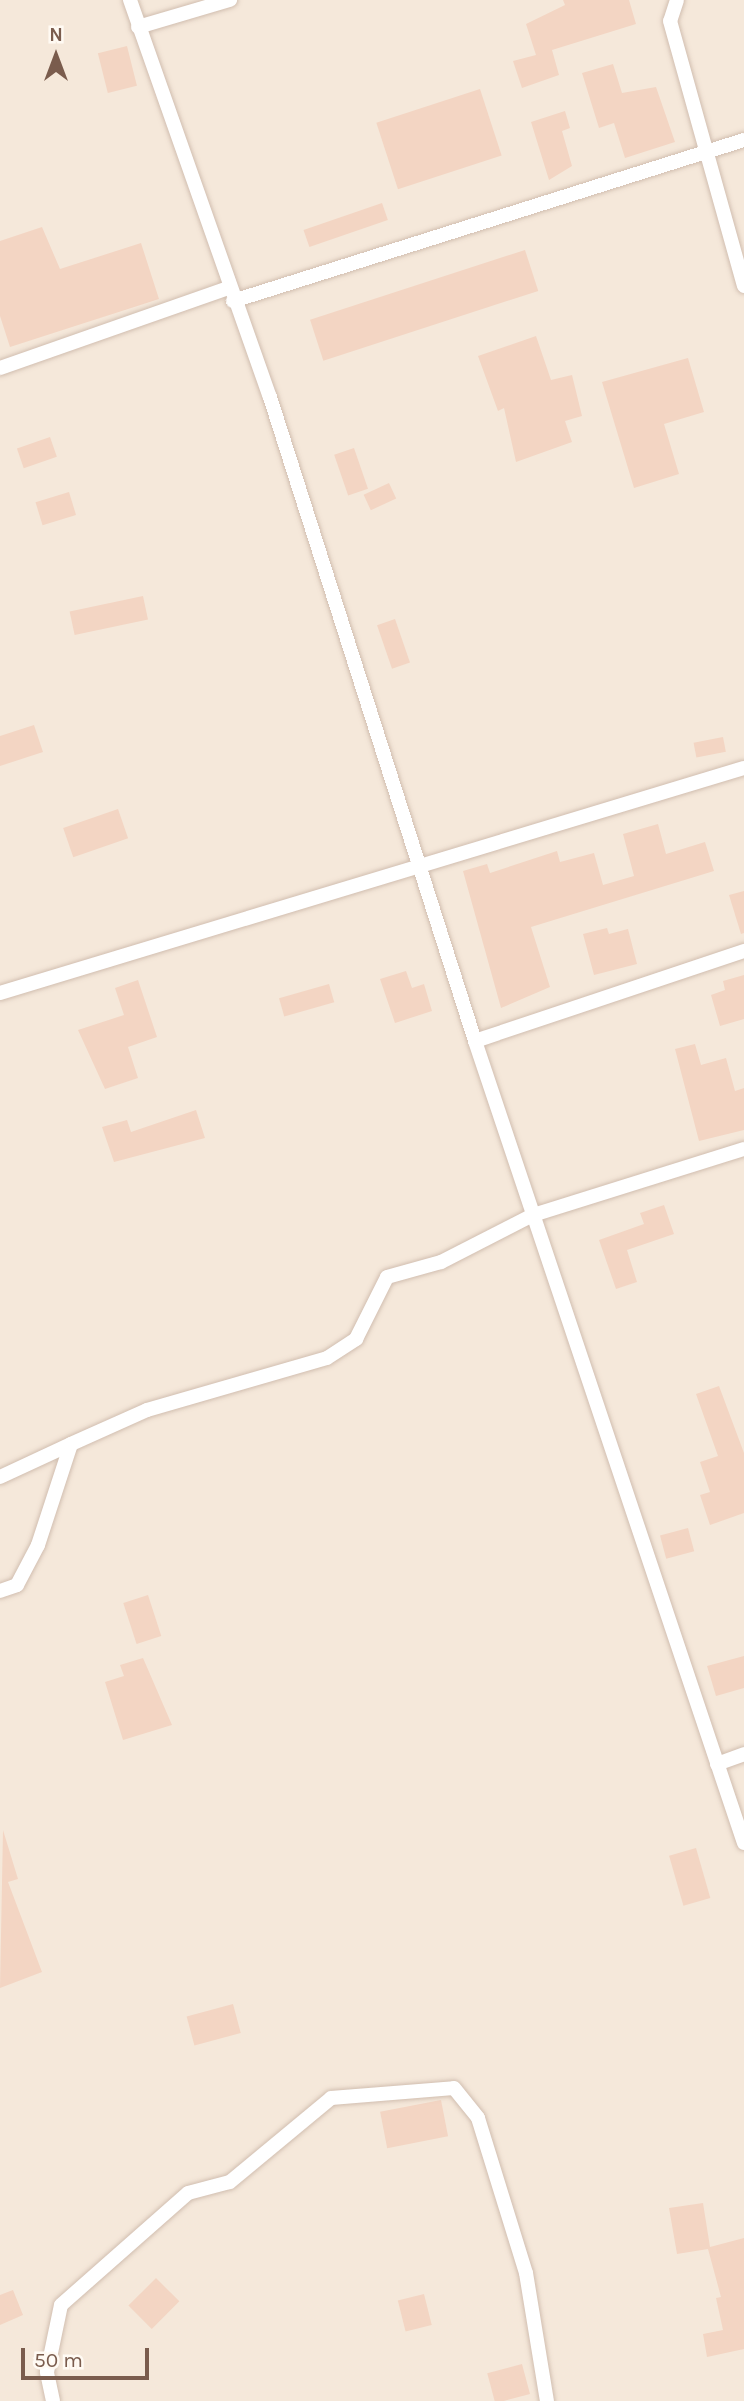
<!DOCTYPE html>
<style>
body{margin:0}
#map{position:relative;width:744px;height:2401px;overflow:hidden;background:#fdf6ec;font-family:Karla,sans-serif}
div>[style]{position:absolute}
.residential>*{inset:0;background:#f5e8da;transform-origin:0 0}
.building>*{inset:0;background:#f3d5c3;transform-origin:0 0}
.roads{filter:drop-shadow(0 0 2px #d1beb0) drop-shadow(0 0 2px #d1beb0)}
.street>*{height:14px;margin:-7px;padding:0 7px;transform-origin:7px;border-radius:7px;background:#fff}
span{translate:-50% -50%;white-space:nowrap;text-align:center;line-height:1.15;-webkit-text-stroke:6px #fffaf3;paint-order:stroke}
.north{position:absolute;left:21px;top:21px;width:70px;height:70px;-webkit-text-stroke:5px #fffaf3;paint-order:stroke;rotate:0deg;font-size:19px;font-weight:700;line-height:28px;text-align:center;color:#7a5c4d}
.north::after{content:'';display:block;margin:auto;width:24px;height:32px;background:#7a5c4d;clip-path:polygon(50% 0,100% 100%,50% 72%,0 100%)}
.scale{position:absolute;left:21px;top:2348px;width:128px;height:32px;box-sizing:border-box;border:4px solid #7a5c4d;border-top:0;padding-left:9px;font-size:21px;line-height:24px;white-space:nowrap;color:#7a5c4d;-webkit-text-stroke:5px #fffaf3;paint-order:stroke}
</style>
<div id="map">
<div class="residential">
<i style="left:0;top:0;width:744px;height:2401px"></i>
</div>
<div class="building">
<i style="clip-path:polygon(563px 0,629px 0,636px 24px,552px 50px,559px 75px,522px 88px,513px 61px,536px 55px,526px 24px,565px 5px)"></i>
<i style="left:127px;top:46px;width:41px;height:30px;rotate:76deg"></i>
<i style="clip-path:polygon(613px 64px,622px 93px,656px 87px,675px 142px,625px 158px,614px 123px,599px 128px,582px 73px)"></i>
<i style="left:480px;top:89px;width:70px;height:109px;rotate:72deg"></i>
<i style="clip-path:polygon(565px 111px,570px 128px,562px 131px,572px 166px,549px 180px,531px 122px)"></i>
<i style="left:382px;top:203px;width:18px;height:83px;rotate:71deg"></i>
<i style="clip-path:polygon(42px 227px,60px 269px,141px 243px,159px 299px,10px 347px,0 316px,0 241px)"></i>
<i style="left:525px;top:250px;width:43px;height:226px;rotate:72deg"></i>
<i style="clip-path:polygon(536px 336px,551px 380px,572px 375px,582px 416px,565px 421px,572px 442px,516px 462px,504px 408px,498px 411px,478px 356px)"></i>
<i style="clip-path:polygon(688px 358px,704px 412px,664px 424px,679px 474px,634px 488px,602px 382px)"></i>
<i style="left:50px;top:437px;width:21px;height:35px;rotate:71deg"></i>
<i style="left:354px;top:448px;width:43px;height:21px;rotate:71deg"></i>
<i style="left:389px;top:483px;width:17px;height:28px;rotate:65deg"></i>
<i style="left:69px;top:492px;width:24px;height:35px;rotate:73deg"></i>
<i style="left:143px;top:596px;width:24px;height:75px;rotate:78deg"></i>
<i style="left:395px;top:619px;width:46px;height:19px;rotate:71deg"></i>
<i style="clip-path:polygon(34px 725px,43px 752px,0 766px,0 736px)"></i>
<i style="left:723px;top:737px;width:15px;height:30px;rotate:79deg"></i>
<i style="left:118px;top:809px;width:31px;height:58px;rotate:71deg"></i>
<i style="clip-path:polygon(658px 824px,666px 854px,705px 842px,714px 871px,531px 927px,550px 987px,501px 1008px,463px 871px,487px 864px,490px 873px,557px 851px,560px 862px,594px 853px,603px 885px,634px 876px,623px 834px)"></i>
<i style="clip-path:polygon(744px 891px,744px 933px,741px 934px,729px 895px)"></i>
<i style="clip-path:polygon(607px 928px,609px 934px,628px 929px,637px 964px,594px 975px,583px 934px)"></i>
<i style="clip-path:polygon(406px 971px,412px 988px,424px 984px,432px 1011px,395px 1023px,380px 979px)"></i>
<i style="clip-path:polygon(744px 975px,744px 1019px,720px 1026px,711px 995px,725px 990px,723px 981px)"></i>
<i style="clip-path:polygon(138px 980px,157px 1037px,128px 1047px,138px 1078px,105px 1089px,78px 1030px,124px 1015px,115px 988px)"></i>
<i style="left:329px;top:984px;width:19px;height:52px;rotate:74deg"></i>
<i style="clip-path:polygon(695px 1044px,701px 1065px,726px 1058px,735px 1091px,744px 1088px,744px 1130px,699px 1141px,675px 1049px)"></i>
<i style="clip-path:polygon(196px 1110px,205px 1138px,114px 1162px,102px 1127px,127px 1120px,131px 1132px)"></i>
<i style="clip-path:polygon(664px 1205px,674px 1234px,627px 1250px,637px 1282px,616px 1289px,599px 1240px,644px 1224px,640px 1213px)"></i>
<i style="clip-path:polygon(719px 1386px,744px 1453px,744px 1513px,710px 1525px,700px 1495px,710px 1492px,700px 1462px,718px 1456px,696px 1394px)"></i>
<i style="left:688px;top:1528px;width:24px;height:29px;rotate:75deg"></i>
<i style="left:148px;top:1595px;width:43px;height:26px;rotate:72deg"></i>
<i style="clip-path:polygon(744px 1656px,744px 1688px,716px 1696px,707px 1666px)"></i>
<i style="clip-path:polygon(143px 1658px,172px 1725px,123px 1740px,105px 1682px,124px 1676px,120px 1665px)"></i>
<i style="clip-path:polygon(3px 1830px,18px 1879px,8px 1882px,42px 1972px,0 1988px)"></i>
<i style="left:696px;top:1848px;width:52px;height:28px;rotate:74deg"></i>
<i style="left:233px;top:2004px;width:30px;height:48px;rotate:75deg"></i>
<i style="left:441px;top:2100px;width:37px;height:62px;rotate:79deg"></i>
<i style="clip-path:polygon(703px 2203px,710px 2247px,744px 2238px,744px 2349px,707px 2357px,703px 2334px,723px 2330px,716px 2298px,721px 2297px,708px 2249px,677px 2254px,669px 2208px)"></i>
<i style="left:156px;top:2278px;width:33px;height:39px;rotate:45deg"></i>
<i style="clip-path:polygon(13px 2290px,23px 2315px,0 2325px,0 2295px)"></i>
<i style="left:424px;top:2294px;width:32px;height:27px;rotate:76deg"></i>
<i style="left:522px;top:2364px;width:31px;height:36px;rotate:75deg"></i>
</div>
<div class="roads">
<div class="street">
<i style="left:130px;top:0;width:421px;rotate:70.6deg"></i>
<i style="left:270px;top:397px;width:676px;rotate:72.34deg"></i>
<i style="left:475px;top:1041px;width:846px;rotate:71.46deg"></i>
<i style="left:677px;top:0;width:22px;rotate:108deg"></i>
<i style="left:670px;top:21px;width:275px;rotate:74.4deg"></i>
<i style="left:138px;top:27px;width:96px;rotate:-16.4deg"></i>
<i style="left:233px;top:301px;width:536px;rotate:-17.49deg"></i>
<i style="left:0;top:368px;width:242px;rotate:-19.3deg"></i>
<i style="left:0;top:993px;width:777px;rotate:-16.83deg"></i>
<i style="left:475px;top:1041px;width:284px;rotate:-18.5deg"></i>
<i style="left:0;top:1477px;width:78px;rotate:-24.9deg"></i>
<i style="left:0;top:1591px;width:18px;rotate:-19deg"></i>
<i style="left:17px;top:1585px;width:45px;rotate:-62.3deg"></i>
<i style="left:38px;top:1545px;width:106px;rotate:-71.9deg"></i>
<i style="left:71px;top:1444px;width:83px;rotate:-24.1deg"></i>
<i style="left:147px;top:1410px;width:187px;rotate:-16.1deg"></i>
<i style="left:327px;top:1358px;width:35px;rotate:-33deg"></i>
<i style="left:356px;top:1339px;width:69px;rotate:-63.4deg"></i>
<i style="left:387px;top:1277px;width:56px;rotate:-15.5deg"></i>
<i style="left:441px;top:1262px;width:103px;rotate:-27.1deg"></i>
<i style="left:533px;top:1215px;width:221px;rotate:-17.4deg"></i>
<i style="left:717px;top:1764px;width:29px;rotate:-20deg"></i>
<i style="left:53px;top:2401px;width:30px;rotate:-102deg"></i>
<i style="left:47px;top:2372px;width:68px;rotate:-78.2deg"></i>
<i style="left:61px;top:2305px;width:169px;rotate:-41.4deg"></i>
<i style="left:188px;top:2193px;width:43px;rotate:-14.7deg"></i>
<i style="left:230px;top:2182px;width:131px;rotate:-39.7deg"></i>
<i style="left:331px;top:2098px;width:123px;rotate:-4.6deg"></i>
<i style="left:454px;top:2088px;width:38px;rotate:51deg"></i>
<i style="left:478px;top:2118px;width:162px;rotate:72.8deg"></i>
<i style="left:526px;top:2273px;width:130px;rotate:80.7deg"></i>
</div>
</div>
<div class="north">N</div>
<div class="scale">50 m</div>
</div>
